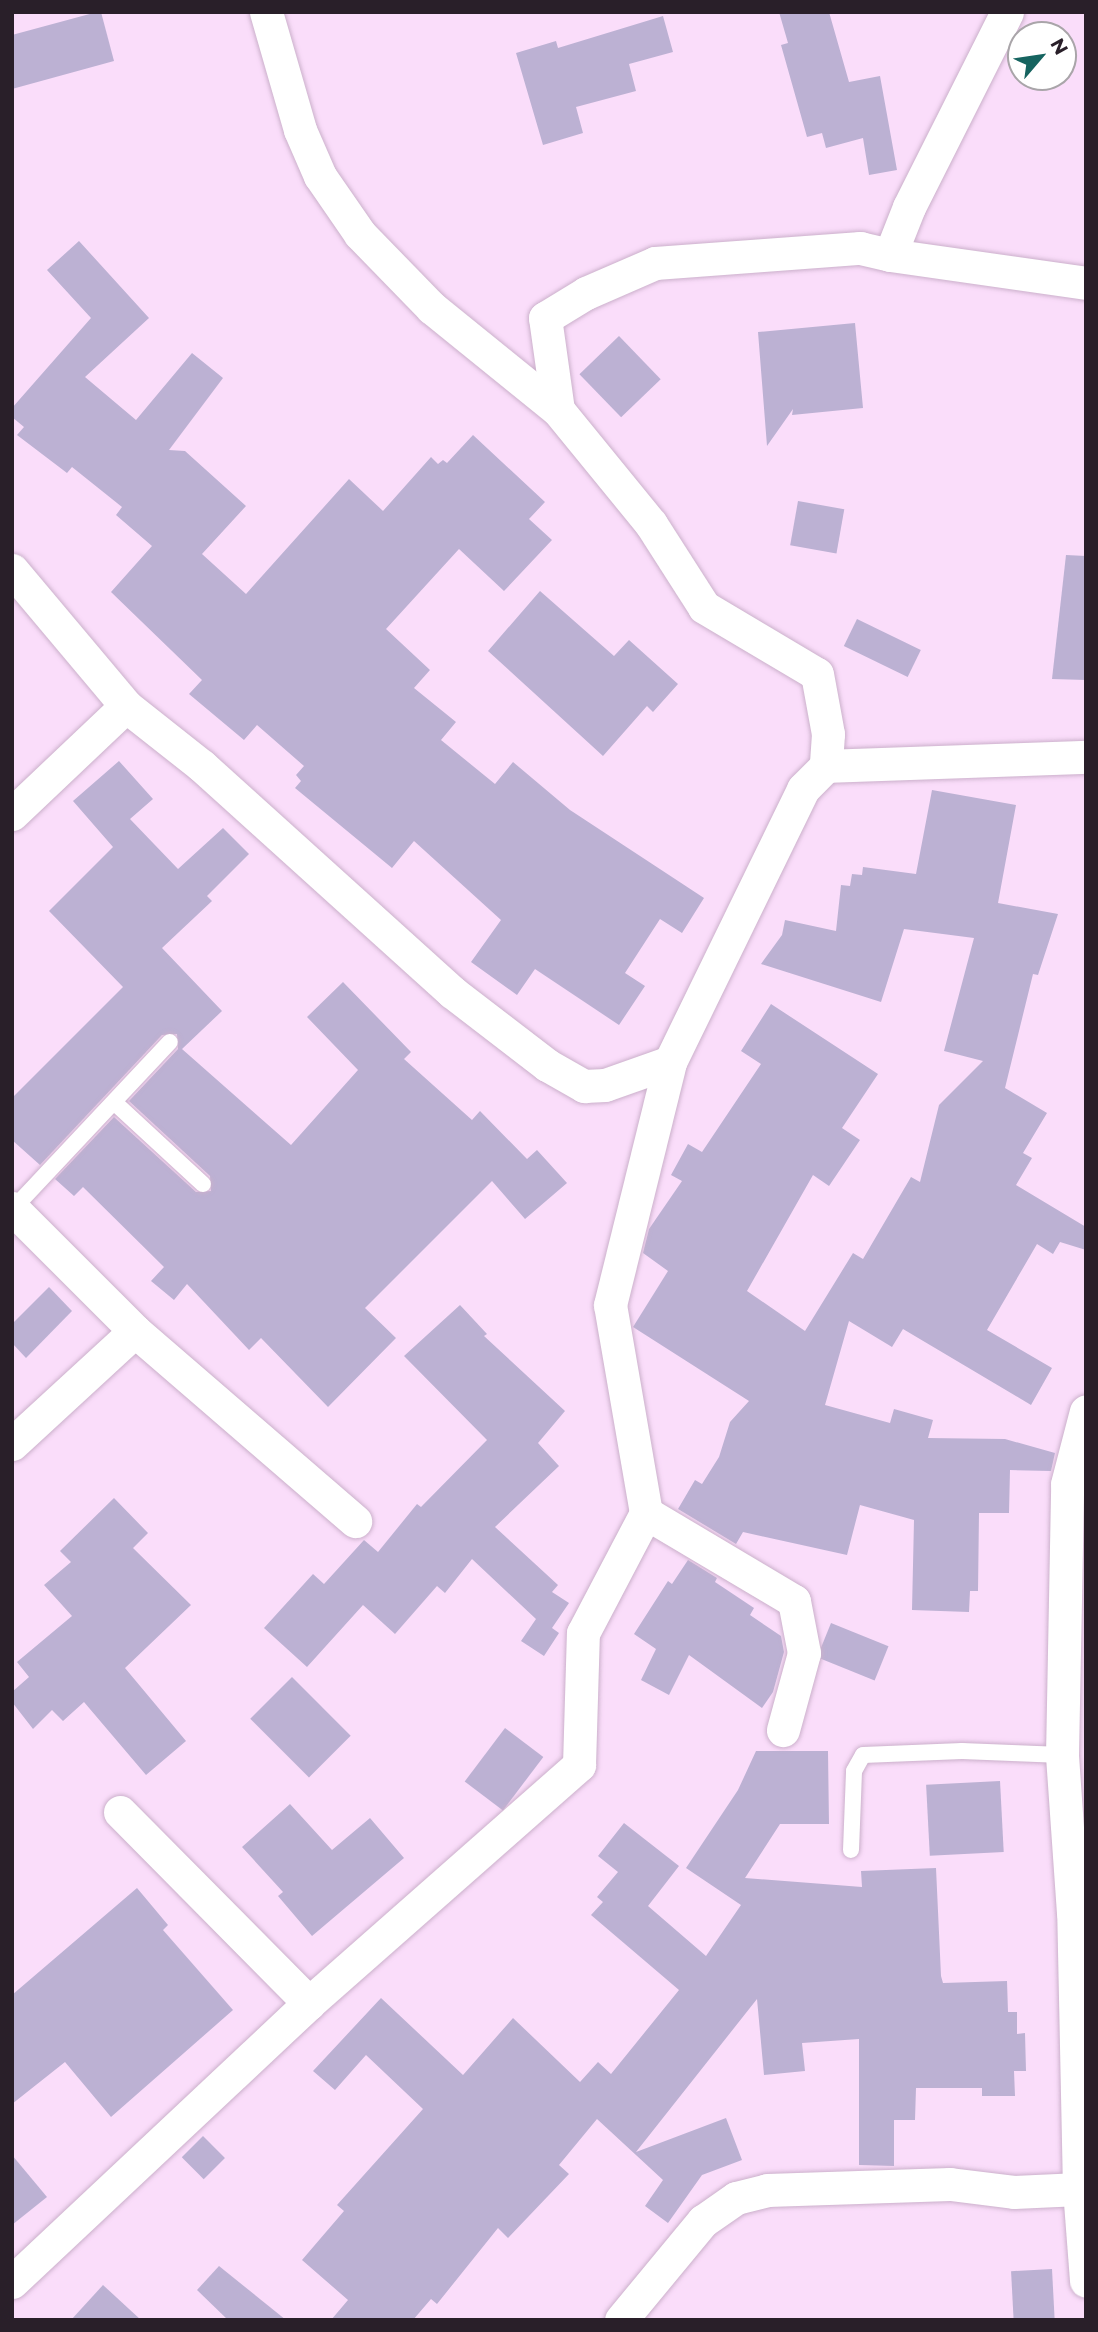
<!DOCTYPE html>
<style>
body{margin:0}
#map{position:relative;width:1098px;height:2332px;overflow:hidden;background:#faddfa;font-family:Montserrat,sans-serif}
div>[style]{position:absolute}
.building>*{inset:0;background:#bcb1d3;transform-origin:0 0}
.roads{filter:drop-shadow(0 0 2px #cbb0cb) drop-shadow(0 0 2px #cbb0cb)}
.service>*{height:16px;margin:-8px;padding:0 8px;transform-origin:8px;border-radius:8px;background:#fff}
.minor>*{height:33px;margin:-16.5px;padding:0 16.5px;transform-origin:16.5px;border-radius:16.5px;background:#fff}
span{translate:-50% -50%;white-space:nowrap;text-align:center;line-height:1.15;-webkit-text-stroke:7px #fff;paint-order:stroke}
.frame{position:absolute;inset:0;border:14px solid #291f29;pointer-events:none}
.north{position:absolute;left:1007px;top:21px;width:70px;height:70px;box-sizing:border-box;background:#fff;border:2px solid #a9a5a9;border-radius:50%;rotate:61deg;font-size:19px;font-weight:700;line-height:28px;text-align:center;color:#291f29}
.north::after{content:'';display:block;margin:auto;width:24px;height:32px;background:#166460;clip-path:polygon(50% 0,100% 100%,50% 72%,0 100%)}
</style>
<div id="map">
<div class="building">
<i style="clip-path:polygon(97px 12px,101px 12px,114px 61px,12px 89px,12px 35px)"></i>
<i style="clip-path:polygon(779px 12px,829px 12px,849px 82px,880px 76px,897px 170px,869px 175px,863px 138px,826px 148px,822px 133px,807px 137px,781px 45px,788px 43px)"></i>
<i style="clip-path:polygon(663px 16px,673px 52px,629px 64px,636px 91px,576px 107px,583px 133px,543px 145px,516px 53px,556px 41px,558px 48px)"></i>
<i style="clip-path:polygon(79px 241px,149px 318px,85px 377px,136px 420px,192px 353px,223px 378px,169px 450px,185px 451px,246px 506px,202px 554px,246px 594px,349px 479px,383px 511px,431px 457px,438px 464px,443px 460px,447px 463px,473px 435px,545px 502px,529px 519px,552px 540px,504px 591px,459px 549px,386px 629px,430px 670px,414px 688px,456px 722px,441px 740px,495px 784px,513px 762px,570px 810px,704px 898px,682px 933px,660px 919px,625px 973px,645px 986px,619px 1025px,535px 969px,517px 995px,471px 962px,501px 920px,414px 841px,392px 868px,295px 788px,301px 781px,296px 775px,304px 766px,257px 725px,244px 740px,189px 694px,202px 680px,111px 592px,152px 546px,116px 515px,122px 507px,72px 467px,67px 473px,17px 435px,24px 427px,12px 417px,12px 408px,91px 318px,47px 270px)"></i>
<i style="clip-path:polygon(855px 323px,863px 408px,792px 415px,793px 409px,767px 446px,758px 332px)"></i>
<i style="left:619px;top:336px;width:60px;height:55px;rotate:46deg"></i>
<i style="left:798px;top:501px;width:47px;height:45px;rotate:10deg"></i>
<i style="clip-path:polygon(1066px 555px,1086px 556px,1086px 680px,1052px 679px)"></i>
<i style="clip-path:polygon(540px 591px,614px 656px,629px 640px,678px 684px,653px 712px,647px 706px,603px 756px,488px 651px)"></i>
<i style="left:857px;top:619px;width:71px;height:30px;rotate:26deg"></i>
<i style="clip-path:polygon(119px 761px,153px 799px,130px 819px,178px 869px,223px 828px,249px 854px,207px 896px,212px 901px,162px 948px,222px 1011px,182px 1049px,291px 1145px,358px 1070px,307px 1017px,343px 982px,411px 1052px,404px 1059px,472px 1120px,480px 1111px,527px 1159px,537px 1150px,567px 1183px,525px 1219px,492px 1181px,365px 1308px,396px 1338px,328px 1407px,261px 1338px,249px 1350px,187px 1284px,174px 1300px,151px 1281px,164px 1267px,83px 1187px,74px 1196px,55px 1179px,114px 1117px,196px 1192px,211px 1191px,210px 1176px,129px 1101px,178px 1049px,177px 1034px,162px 1035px,40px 1165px,12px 1140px,12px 1098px,123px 987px,49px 911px,113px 847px,73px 801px)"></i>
<i style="clip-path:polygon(932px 790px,1016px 805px,998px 903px,1058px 914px,1038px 975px,1033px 974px,1005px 1088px,1047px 1113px,1023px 1153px,1032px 1158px,1016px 1185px,1086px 1227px,1086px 1250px,1060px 1242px,1053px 1254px,1037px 1244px,987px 1330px,1052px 1368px,1031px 1405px,903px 1329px,892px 1347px,849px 1321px,825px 1405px,890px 1423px,894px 1409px,933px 1420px,928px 1438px,1005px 1439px,1055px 1453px,1051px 1471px,1010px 1470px,1009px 1513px,979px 1513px,978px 1591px,970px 1591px,969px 1612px,912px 1610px,914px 1520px,860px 1505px,847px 1555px,743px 1532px,736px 1544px,678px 1509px,695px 1480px,702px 1484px,719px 1457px,730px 1422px,749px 1401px,633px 1327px,668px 1271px,643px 1253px,649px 1229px,682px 1181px,671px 1175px,688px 1144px,702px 1152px,761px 1064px,741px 1051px,771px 1004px,878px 1074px,842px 1128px,860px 1140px,829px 1186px,813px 1175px,747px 1291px,805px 1331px,853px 1253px,863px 1259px,911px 1177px,920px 1182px,939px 1105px,983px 1061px,944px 1051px,974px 938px,904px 929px,881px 1002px,761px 964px,782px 935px,785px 920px,836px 931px,841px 885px,850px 886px,852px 874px,862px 875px,863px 867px,916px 874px)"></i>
<i style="clip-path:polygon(49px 1287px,72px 1311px,26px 1358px,12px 1343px,12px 1324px)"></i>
<i style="clip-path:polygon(460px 1305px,487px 1334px,484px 1336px,565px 1411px,538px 1443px,559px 1466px,495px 1527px,558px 1585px,552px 1592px,569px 1603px,552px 1628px,559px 1633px,544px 1656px,521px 1641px,536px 1619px,472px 1559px,445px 1593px,437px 1586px,395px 1634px,363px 1605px,307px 1667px,264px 1628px,313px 1574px,324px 1584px,364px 1540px,378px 1552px,417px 1504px,421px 1507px,487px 1440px,404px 1356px)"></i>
<i style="clip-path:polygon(114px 1498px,148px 1533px,133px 1548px,191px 1605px,125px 1668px,186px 1741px,146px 1775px,84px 1702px,63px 1721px,52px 1710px,33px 1729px,12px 1702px,12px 1692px,29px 1677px,17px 1662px,72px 1616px,44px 1585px,71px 1562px,60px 1551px)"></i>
<i style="clip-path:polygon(688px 1560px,717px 1578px,715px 1582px,754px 1608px,750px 1615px,781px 1636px,784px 1652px,773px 1692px,762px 1708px,689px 1655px,669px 1695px,641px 1680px,656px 1649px,634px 1634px,668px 1581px,672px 1584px)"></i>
<i style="left:831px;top:1623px;width:62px;height:37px;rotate:22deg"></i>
<i style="left:292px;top:1677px;width:83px;height:59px;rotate:45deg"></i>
<i style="left:505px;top:1728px;width:48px;height:67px;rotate:37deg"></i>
<i style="clip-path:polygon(756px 1751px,828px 1751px,829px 1824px,780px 1824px,745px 1878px,862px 1887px,861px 1871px,936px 1868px,941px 1976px,943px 1983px,1007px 1981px,1008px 2012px,1017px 2012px,1017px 2034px,1025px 2033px,1026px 2071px,1014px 2071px,1015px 2096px,982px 2096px,982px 2088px,916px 2088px,915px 2120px,894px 2120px,894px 2166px,859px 2165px,859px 2039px,802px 2043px,805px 2071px,764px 2075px,757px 1999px,636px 2152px,726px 2118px,742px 2160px,702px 2175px,668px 2223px,645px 2206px,663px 2180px,597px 2119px,559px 2165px,569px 2174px,508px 2238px,498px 2228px,437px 2304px,431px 2299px,413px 2320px,331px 2320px,348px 2300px,302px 2260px,344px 2211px,337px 2205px,423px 2109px,366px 2055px,335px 2090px,313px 2071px,381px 1998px,463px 2075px,513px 2018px,580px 2082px,598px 2062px,611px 2074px,679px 1990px,591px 1915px,603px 1902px,597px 1897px,618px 1872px,598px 1856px,624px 1823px,679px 1866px,648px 1906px,706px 1956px,741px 1905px,686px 1868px,738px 1790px)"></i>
<i style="left:1000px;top:1781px;width:71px;height:74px;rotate:87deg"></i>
<i style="clip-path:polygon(290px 1804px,332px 1850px,370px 1818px,404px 1858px,312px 1936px,278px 1896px,283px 1892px,242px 1847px)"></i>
<i style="clip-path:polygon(137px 1888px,168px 1925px,163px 1930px,233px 2010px,111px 2117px,65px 2062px,12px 2104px,12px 1995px)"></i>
<i style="left:203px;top:2136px;width:31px;height:30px;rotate:45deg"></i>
<i style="clip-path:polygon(12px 2155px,47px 2197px,12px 2225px)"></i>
<i style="clip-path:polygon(219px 2266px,286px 2320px,228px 2320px,197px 2290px)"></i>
<i style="left:1052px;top:2269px;width:51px;height:41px;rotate:87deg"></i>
<i style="clip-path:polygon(103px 2285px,141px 2320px,71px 2320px)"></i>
</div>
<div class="roads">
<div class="service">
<i style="left:114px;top:1102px;width:121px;rotate:42.7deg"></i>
<i style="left:13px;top:1209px;width:229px;rotate:-46.8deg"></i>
<i style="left:851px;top:1850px;width:79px;rotate:-87.8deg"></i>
<i style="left:854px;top:1771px;width:18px;rotate:-61deg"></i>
<i style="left:863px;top:1755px;width:99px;rotate:-2.3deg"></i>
<i style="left:962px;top:1751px;width:100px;rotate:2.3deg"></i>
</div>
<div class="minor">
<i style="left:266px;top:12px;width:123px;rotate:73.9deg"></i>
<i style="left:300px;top:130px;width:50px;rotate:66.5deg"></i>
<i style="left:320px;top:176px;width:70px;rotate:55.4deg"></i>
<i style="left:360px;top:234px;width:103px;rotate:45.8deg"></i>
<i style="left:432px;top:308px;width:162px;rotate:39deg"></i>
<i style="left:558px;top:410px;width:147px;rotate:50.8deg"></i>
<i style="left:651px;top:524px;width:98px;rotate:57.4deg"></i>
<i style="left:704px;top:607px;width:131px;rotate:30.7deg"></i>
<i style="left:817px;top:674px;width:61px;rotate:79.6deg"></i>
<i style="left:828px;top:734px;width:32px;rotate:94deg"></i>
<i style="left:826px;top:766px;width:260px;rotate:-2deg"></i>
<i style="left:890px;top:255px;width:198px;rotate:8.1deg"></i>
<i style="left:558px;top:410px;width:93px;rotate:-98deg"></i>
<i style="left:545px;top:318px;width:48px;rotate:-31.4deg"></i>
<i style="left:586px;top:293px;width:75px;rotate:-23.5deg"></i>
<i style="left:655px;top:263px;width:206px;rotate:-4.2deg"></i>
<i style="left:860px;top:248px;width:31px;rotate:13deg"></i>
<i style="left:890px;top:255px;width:52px;rotate:-68.4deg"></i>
<i style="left:909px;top:207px;width:218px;rotate:-63.3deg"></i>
<i style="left:12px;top:570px;width:177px;rotate:50deg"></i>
<i style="left:126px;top:706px;width:97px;rotate:38.3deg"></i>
<i style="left:202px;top:766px;width:337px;rotate:42.1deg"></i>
<i style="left:452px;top:992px;width:120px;rotate:37.5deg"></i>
<i style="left:547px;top:1065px;width:43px;rotate:29.6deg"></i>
<i style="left:584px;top:1086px;width:21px;rotate:-3deg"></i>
<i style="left:605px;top:1085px;width:69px;rotate:-19.5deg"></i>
<i style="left:12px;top:814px;width:157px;rotate:-43.5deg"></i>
<i style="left:12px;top:1208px;width:174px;rotate:45deg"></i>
<i style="left:135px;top:1331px;width:291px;rotate:40.8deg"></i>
<i style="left:12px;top:1444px;width:167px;rotate:-42.6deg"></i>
<i style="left:646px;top:1513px;width:172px;rotate:30.7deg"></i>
<i style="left:794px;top:1601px;width:53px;rotate:79.1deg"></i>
<i style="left:804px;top:1653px;width:80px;rotate:105.3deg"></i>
<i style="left:120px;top:1812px;width:269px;rotate:45.3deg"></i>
<i style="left:1079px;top:2189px;width:276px;rotate:-91.2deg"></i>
<i style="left:1073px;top:1913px;width:158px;rotate:-94deg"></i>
<i style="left:1062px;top:1755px;width:271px;rotate:-88.9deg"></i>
<i style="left:1067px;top:1484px;width:75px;rotate:-75.4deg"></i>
<i style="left:12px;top:2282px;width:407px;rotate:-43.2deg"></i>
<i style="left:309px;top:2003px;width:360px;rotate:-41.4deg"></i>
<i style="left:579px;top:1765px;width:132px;rotate:-88.3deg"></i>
<i style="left:583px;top:1633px;width:136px;rotate:-62.3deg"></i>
<i style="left:646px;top:1513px;width:211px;rotate:-99.8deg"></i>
<i style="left:610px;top:1305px;width:250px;rotate:-76.1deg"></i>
<i style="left:670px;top:1062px;width:304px;rotate:-64deg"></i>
<i style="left:803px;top:789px;width:33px;rotate:-45deg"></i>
<i style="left:621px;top:2320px;width:129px;rotate:-50.4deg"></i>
<i style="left:703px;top:2221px;width:40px;rotate:-34.9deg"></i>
<i style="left:736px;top:2198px;width:32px;rotate:-14deg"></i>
<i style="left:767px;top:2190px;width:183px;rotate:-1.9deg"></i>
<i style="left:950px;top:2184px;width:64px;rotate:7.1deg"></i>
<i style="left:1014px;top:2192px;width:65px;rotate:-2.6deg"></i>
<i style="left:1079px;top:2189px;width:92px;rotate:85.6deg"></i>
</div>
</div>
<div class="frame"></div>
<div class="north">N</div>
</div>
